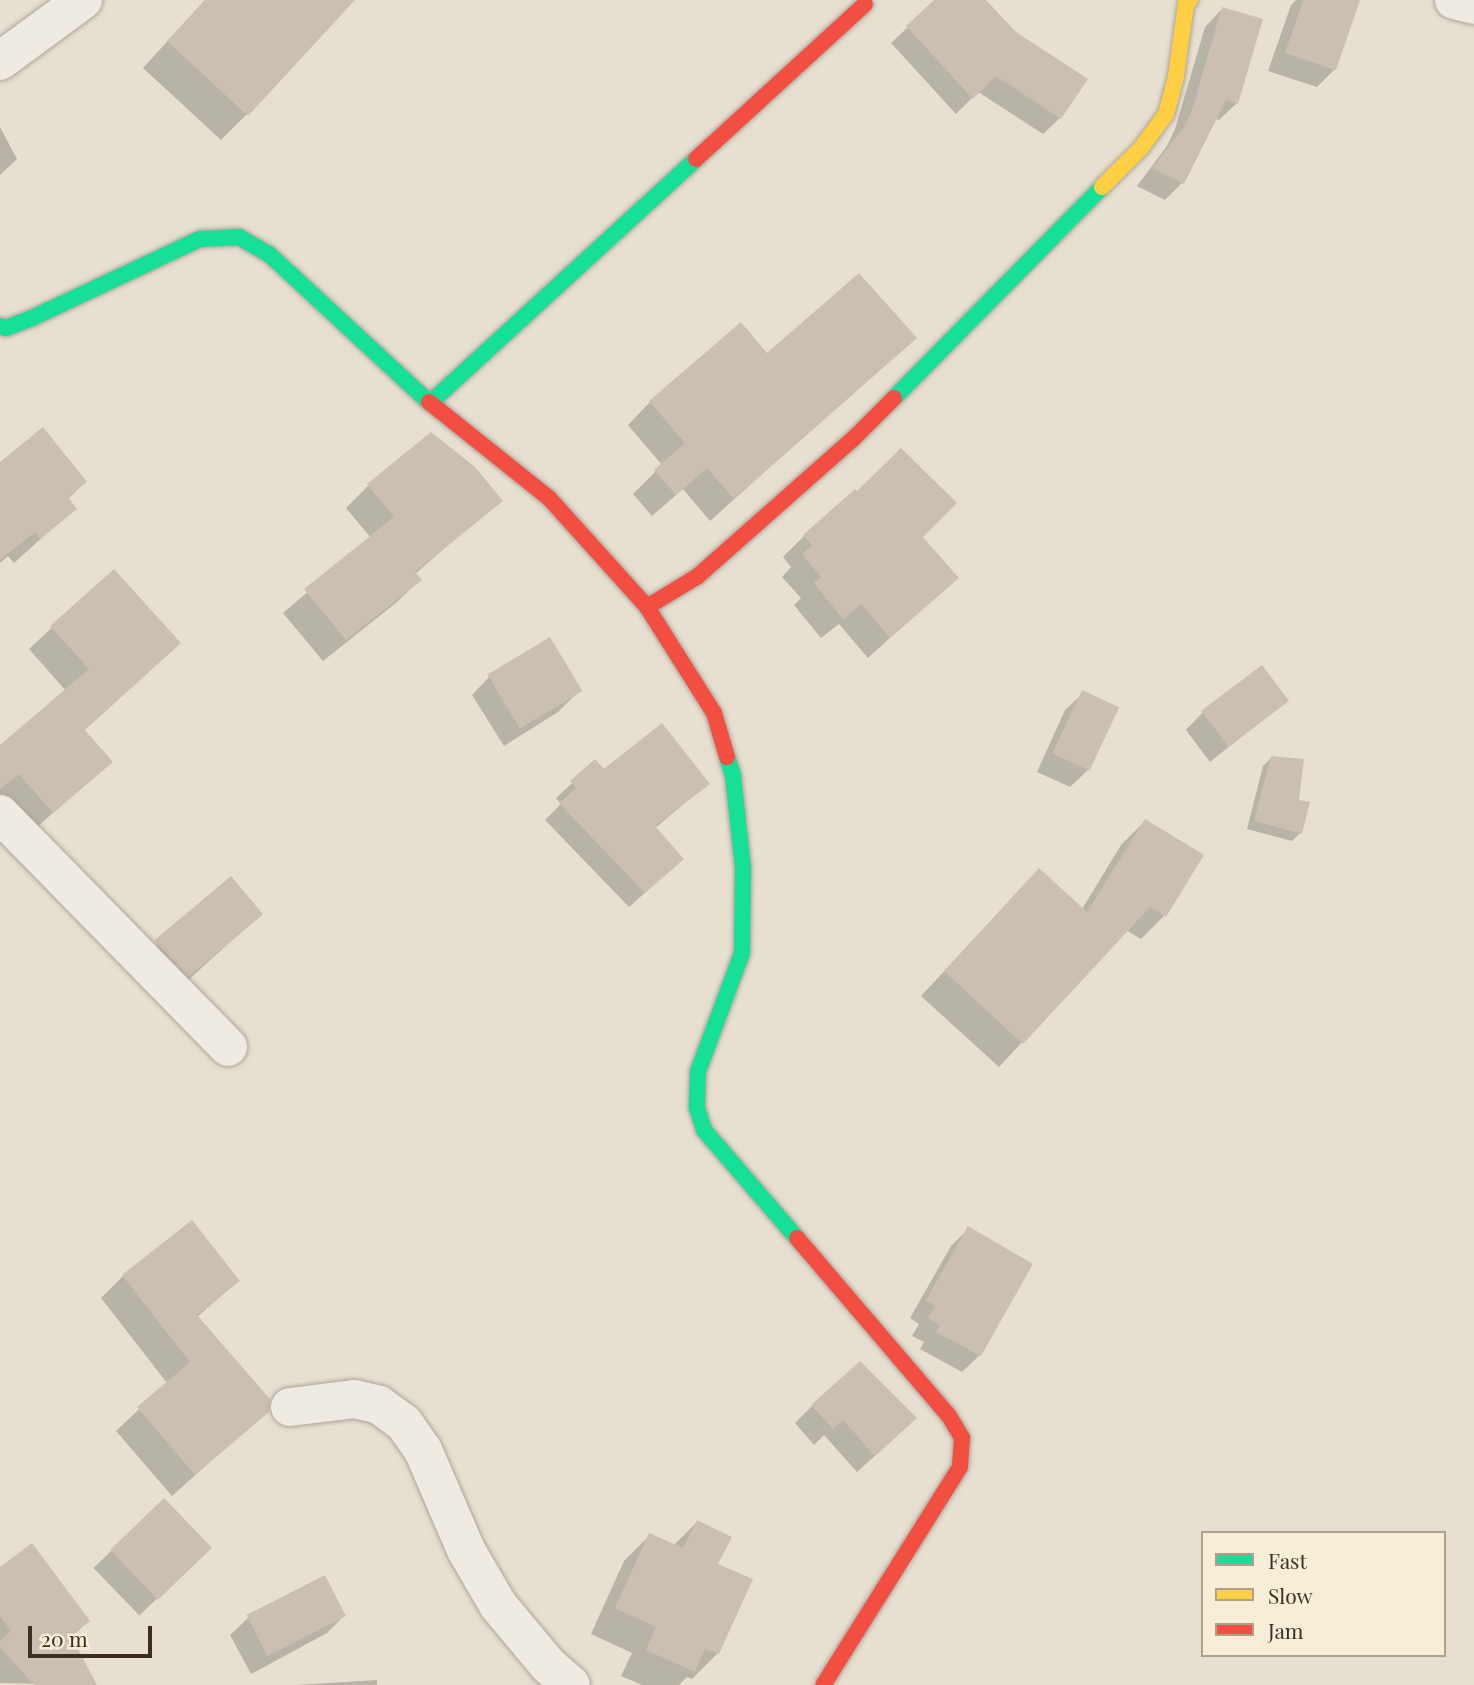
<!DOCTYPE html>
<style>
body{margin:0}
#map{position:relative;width:1474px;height:1685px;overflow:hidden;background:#e7e0d1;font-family:"Playfair Display",serif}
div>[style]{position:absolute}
.shadow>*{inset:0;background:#0003;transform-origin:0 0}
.building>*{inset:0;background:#cbbfb2;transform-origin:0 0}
.roads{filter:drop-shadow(0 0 2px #ada599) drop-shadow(0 0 2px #ada599)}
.street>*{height:38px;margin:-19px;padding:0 19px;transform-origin:19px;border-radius:19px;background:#efebe3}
.fast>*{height:16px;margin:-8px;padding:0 8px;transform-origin:8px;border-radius:8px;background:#16e098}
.slow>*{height:16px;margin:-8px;padding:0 8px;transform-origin:8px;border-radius:8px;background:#ffcf43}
.jam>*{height:16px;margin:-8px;padding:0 8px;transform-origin:8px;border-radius:8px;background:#f24e42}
span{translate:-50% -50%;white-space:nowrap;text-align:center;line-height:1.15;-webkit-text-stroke:7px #f7eed8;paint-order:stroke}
.legend{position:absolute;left:1201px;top:1531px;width:245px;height:126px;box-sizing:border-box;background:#f7eed8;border:2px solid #ada18e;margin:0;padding:9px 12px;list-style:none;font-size:21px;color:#3d2e20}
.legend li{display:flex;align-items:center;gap:14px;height:35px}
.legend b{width:35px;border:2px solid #ada18e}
.scale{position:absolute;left:28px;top:1626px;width:124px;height:32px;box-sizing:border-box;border:4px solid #3d2e20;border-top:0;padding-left:9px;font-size:21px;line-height:24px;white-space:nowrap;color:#3d2e20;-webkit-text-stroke:5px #f7eed8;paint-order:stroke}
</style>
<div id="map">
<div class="shadow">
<i style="clip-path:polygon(205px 0,326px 0,247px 114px,221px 140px,143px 68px)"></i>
<i style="clip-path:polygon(937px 0,984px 0,1060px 118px,1043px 134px,978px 92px,956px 114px,891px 43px)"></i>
<i style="clip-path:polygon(1296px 0,1345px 0,1335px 69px,1317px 87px,1268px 71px,1291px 5px)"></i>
<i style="clip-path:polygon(1222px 9px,1237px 103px,1219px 120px,1215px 119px,1182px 183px,1165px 200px,1137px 186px,1167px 146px,1175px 129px,1205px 27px)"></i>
<i style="clip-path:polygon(0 127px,17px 159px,0 175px)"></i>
<i style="clip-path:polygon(914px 338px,710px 521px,683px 489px,652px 516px,633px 494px,662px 465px,628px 425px,650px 402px,767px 355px)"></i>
<i style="clip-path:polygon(0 464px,85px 482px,67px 500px,74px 509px,14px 563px,8px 556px,0 563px)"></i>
<i style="clip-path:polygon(368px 486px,500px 500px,415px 574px,420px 580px,397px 602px,323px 661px,283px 613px,371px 538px,346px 508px)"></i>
<i style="clip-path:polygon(804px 536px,921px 537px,956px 578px,868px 658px,839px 624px,821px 638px,794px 605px,801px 598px,782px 577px,791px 567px,783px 557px)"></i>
<i style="clip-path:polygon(113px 571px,84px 731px,111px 762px,30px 833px,0 798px,0 748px,66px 691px,29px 649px)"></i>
<i style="clip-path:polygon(489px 677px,576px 694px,558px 712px,504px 746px,472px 695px)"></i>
<i style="clip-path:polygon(1083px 693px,1088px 770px,1070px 787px,1037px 772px,1065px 710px)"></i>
<i style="clip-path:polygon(1281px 705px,1210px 762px,1186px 730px,1203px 712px)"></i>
<i style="clip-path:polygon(1272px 757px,1297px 801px,1300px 833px,1292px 841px,1247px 829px,1263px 766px)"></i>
<i style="clip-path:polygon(595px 762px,604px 772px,708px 784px,655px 828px,666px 874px,629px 907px,545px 820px,561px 804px,556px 798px)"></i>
<i style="clip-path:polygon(1145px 821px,1164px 916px,1141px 939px,1126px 930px,999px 1067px,921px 996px,1039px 870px,1082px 909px,1121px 845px)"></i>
<i style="left:230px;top:879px;width:47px;height:121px;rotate:48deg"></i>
<i style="clip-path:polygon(969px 1228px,980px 1355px,962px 1372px,920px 1349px,924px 1342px,912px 1336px,919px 1324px,910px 1318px,951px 1246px)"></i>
<i style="clip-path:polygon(123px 1276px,238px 1281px,197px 1317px,267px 1411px,172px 1496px,116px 1431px,167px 1383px,101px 1298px)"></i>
<i style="clip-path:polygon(812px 1406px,897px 1436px,857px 1472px,824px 1435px,814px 1445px,795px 1423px)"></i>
<i style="left:164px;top:1500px;width:66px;height:98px;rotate:46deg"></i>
<i style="clip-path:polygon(697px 1522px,716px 1564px,718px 1653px,692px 1679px,687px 1677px,679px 1685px,642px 1685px,621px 1676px,632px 1653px,591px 1634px,624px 1561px,650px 1535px,673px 1546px)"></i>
<i style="clip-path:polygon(0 1570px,88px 1621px,70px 1639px,95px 1685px,0 1683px)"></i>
<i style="clip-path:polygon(324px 1577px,344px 1616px,327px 1633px,251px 1674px,230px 1635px,248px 1618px)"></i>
<i style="clip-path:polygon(377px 1680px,377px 1685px,296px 1685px)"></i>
</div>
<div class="building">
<i style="clip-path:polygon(205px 0,355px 0,248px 116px,167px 41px)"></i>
<i style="clip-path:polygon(934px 0,986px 0,1016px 32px,1088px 79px,1061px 119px,996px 76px,973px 99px,906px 26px)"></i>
<i style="clip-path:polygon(1303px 0,1360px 0,1336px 70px,1285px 53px)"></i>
<i style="clip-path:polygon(1222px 7px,1263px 19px,1238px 104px,1226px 100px,1184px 184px,1152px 168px,1184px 127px,1192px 110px)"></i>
<i style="clip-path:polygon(859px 273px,917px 338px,734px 499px,707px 468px,676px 495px,654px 470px,685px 443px,649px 401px,741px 322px,767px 353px)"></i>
<i style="clip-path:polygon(43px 427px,87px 482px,68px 497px,77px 509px,40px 539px,35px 532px,0 560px,0 462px)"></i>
<i style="clip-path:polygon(431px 432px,475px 467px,503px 501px,415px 572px,422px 580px,346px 640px,304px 589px,394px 517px,367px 484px)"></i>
<i style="clip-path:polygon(901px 448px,957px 503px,923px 537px,959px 578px,890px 638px,861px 604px,843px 619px,814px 583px,821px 577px,802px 554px,812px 545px,803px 535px,855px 489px,857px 491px)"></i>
<i style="clip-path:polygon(114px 569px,181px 643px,85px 730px,113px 762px,53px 813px,19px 774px,0 789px,0 745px,89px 669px,50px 626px)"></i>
<i style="left:550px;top:637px;width:63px;height:73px;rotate:59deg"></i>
<i style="left:1262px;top:665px;width:45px;height:76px;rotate:53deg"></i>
<i style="left:1082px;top:690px;width:41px;height:70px;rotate:25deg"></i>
<i style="clip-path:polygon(662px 723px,710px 784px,655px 826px,684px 859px,645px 893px,559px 803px,576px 788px,570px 781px,595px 759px,604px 769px)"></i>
<i style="clip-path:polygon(1271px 756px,1304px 759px,1299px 800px,1310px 802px,1302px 834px,1254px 821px)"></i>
<i style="clip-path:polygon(1145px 819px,1204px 855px,1166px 917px,1150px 907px,1023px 1044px,944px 971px,1039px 868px,1087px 912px)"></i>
<i style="left:231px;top:876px;width:50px;height:100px;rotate:50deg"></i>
<i style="clip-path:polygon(192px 1220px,240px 1281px,197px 1315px,270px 1399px,269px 1412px,195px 1475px,137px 1407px,190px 1362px,122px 1275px)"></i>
<i style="clip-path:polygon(968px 1226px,1033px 1264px,981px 1356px,936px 1332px,940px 1325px,928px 1318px,935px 1306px,926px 1300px)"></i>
<i style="clip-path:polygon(860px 1361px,917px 1418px,875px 1456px,843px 1420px,833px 1429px,811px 1405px)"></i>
<i style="left:164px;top:1498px;width:69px;height:75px;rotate:46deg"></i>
<i style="clip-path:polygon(697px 1520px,732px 1537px,718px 1564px,753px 1579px,719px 1654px,705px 1649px,695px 1672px,646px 1650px,656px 1627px,615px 1608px,649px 1533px,683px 1548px)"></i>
<i style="clip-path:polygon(32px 1543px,90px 1621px,71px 1636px,97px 1685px,34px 1685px,0 1647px,0 1641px,11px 1631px,0 1616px,0 1567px)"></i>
<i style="left:325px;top:1575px;width:46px;height:88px;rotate:63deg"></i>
</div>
<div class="roads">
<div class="street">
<i style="left:1454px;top:0;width:21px;rotate:14deg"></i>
<i style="left:0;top:61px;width:103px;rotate:-36.3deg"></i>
<i style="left:0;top:814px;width:326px;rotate:45.6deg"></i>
<i style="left:290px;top:1407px;width:64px;rotate:-7.1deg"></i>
<i style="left:354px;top:1399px;width:26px;rotate:13deg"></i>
<i style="left:379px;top:1405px;width:31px;rotate:36deg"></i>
<i style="left:404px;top:1423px;width:33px;rotate:55deg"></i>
<i style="left:423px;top:1450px;width:109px;rotate:66.7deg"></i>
<i style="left:466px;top:1550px;width:64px;rotate:59.8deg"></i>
<i style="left:498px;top:1605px;width:78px;rotate:50.2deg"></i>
<i style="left:548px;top:1665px;width:30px;rotate:41deg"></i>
</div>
<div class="fast">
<i style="left:0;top:326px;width:6px;rotate:18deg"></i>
<i style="left:6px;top:328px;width:28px;rotate:-21deg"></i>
<i style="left:32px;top:318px;width:186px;rotate:-25.2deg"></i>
<i style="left:200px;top:239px;width:39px;rotate:-3deg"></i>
<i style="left:239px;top:237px;width:34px;rotate:30deg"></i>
<i style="left:269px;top:254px;width:218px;rotate:42.8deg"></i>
<i style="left:894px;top:398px;width:296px;rotate:-45.4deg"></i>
<i style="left:430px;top:403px;width:361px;rotate:-42.5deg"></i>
<i style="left:727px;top:757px;width:20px;rotate:72deg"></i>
<i style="left:733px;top:776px;width:93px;rotate:83.8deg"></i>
<i style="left:743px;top:868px;width:85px;rotate:90.7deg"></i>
<i style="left:742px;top:953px;width:126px;rotate:110.4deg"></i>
<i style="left:698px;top:1071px;width:37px;rotate:92deg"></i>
<i style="left:697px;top:1108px;width:23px;rotate:72deg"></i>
<i style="left:704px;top:1130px;width:143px;rotate:49.3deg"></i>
</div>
<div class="slow">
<i style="left:1102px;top:187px;width:55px;rotate:-45deg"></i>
<i style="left:1141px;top:148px;width:42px;rotate:-53.7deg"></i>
<i style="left:1166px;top:114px;width:39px;rotate:-75deg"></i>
<i style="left:1176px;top:76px;width:73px;rotate:-82.1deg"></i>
<i style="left:1186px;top:4px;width:6px;rotate:-45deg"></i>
</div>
<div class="jam">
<i style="left:696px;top:159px;width:229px;rotate:-42.5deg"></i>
<i style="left:429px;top:402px;width:154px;rotate:38.7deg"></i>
<i style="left:549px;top:498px;width:147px;rotate:48deg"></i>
<i style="left:647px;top:607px;width:125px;rotate:57.7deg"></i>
<i style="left:714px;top:713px;width:46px;rotate:73.5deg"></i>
<i style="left:647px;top:607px;width:60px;rotate:-31.3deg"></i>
<i style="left:698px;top:576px;width:207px;rotate:-41.5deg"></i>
<i style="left:853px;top:439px;width:58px;rotate:-45deg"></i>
<i style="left:797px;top:1238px;width:234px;rotate:49.5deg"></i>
<i style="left:949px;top:1416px;width:26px;rotate:59deg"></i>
<i style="left:962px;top:1438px;width:29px;rotate:94deg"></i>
<i style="left:960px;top:1467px;width:257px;rotate:122.1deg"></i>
</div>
</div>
<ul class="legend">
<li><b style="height:9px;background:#16e098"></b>Fast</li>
<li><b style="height:9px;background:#ffcf43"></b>Slow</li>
<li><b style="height:9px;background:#f24e42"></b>Jam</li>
</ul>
<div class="scale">20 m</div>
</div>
